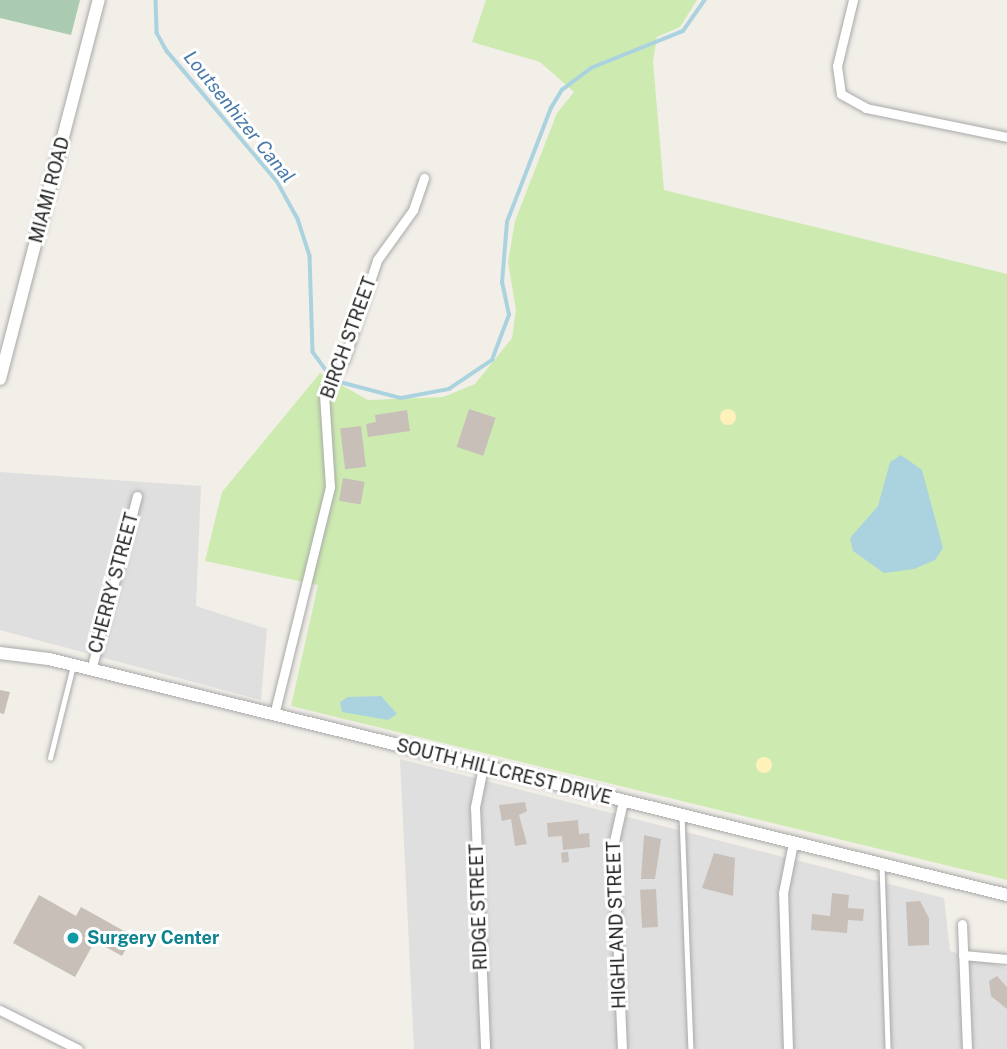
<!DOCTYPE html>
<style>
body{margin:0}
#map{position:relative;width:1007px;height:1049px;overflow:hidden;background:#f2efe9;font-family:"Public Sans",sans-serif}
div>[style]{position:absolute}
.residential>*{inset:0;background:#e0dfdf}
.grass>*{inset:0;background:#cdebb0}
.sand>*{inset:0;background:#fff1ba}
.round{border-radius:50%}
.cemetery>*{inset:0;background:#aacbaf}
.water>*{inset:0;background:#aad3df}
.stream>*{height:3.5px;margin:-1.75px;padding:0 1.75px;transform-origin:1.75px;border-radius:1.75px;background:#aad3df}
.building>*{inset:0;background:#c7bfb8;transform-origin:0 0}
.roads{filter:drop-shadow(0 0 2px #a9a9a9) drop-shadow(0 0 2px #a9a9a9)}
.service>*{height:4.5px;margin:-2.25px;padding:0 2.25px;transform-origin:2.25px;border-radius:2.25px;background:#fff}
.minor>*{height:9px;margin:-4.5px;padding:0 4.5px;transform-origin:4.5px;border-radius:4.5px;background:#fff}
.tertiary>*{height:12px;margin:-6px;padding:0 6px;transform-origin:6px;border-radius:6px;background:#fff}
.dots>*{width:19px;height:19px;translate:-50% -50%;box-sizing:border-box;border:4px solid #fff;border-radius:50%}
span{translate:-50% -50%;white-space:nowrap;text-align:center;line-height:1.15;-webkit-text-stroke:6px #fff;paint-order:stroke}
.street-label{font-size:18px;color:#222}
.culture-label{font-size:18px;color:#0d838f;font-weight:700}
.left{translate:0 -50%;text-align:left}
.water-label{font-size:19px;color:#4a7aab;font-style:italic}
</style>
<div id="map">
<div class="residential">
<i style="clip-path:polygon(0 472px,201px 486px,196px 606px,267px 629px,261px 700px,0 630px)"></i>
<i style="clip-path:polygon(400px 759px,944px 898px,950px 951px,1007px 968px,1007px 1049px,414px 1049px)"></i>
</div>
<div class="grass">
<i style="clip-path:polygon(486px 0,697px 0,680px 27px,657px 37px,653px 61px,664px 190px,1007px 274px,1007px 880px,291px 706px,318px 585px,205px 561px,222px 492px,320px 373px,368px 400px,443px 397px,475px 384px,512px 338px,516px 310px,508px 262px,515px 221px,557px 113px,574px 92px,540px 62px,472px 42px)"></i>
</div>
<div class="sand">
<i class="round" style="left:720px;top:409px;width:16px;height:16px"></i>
<i class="round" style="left:756px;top:757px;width:16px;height:16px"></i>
</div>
<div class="cemetery">
<i style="clip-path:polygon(0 0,80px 0,71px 35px,0 18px)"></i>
</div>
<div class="water">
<i style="clip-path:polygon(901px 455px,922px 470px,943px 548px,935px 560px,914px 569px,884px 573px,853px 551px,850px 538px,878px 506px,890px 462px)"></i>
<i style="clip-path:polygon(381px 696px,397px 714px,388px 720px,342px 712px,340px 702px,348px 697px)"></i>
</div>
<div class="stream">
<i style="left:156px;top:0;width:33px;rotate:88deg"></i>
<i style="left:157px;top:33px;width:21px;rotate:61deg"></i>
<i style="left:167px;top:51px;width:170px;rotate:49.8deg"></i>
<i style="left:277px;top:181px;width:43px;rotate:61.1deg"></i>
<i style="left:298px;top:219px;width:39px;rotate:72deg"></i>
<i style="left:310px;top:256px;width:96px;rotate:88.2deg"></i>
<i style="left:313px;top:352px;width:26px;rotate:54deg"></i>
<i style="left:340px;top:382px;width:63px;rotate:14.7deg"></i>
<i style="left:401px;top:398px;width:49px;rotate:-10.6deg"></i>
<i style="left:449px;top:389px;width:52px;rotate:-34deg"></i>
<i style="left:492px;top:360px;width:48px;rotate:-69.3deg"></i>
<i style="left:509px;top:315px;width:33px;rotate:-102deg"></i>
<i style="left:502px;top:283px;width:61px;rotate:-85.3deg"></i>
<i style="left:507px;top:222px;width:122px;rotate:-68.9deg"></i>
<i style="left:551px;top:108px;width:21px;rotate:-59deg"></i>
<i style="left:562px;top:90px;width:36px;rotate:-37deg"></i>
<i style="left:591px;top:68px;width:99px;rotate:-21.9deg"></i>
<i style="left:683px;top:31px;width:38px;rotate:-55deg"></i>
</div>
<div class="building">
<i style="left:469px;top:409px;width:28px;height:40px;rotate:18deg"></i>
<i style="clip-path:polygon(407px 410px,410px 431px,368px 437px,366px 424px,376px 422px,375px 415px)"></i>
<i style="left:361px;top:426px;width:41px;height:21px;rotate:83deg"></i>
<i style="left:343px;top:478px;width:22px;height:23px;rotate:10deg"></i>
<i style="clip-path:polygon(0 690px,10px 692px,4px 714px,0 713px)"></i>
<i style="clip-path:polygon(525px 802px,527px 811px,519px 815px,527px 844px,515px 846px,511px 819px,502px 821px,499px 805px)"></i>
<i style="clip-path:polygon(578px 820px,579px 834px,589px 833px,590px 847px,563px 850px,562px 836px,548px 837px,547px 823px)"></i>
<i style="clip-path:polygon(644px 835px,661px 839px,655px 879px,641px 879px)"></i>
<i style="left:568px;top:852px;width:10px;height:7px;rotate:84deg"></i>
<i style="clip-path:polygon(714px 853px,735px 858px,733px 896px,702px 888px)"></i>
<i style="left:656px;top:889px;width:38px;height:16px;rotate:87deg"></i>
<i style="clip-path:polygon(832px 893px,849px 895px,848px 908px,864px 909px,863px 921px,848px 920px,847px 933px,811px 930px,812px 914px,830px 916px)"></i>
<i style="clip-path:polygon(39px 895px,76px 916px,81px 907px,133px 936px,122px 956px,95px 941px,75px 977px,13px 943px)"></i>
<i style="clip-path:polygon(920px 901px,929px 918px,929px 945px,908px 946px,906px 902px)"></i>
<i style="clip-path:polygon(997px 976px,1007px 987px,1007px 1009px,991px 996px,989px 981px)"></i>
</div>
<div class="roads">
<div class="service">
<i style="left:50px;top:758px;width:95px;rotate:-76deg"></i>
<i style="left:682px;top:816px;width:233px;rotate:87.8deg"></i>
<i style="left:882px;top:865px;width:184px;rotate:88.1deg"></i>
</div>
<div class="minor">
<i style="left:853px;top:0;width:68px;rotate:103.6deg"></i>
<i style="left:837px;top:66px;width:28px;rotate:82deg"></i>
<i style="left:841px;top:94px;width:29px;rotate:29deg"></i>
<i style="left:866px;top:108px;width:144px;rotate:11.6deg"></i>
<i style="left:91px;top:670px;width:180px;rotate:-75.2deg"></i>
<i style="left:274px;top:715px;width:235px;rotate:-76.2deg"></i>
<i style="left:330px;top:487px;width:93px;rotate:-93.7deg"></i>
<i style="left:324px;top:394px;width:39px;rotate:-60deg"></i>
<i style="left:344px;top:360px;width:105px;rotate:-71.7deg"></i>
<i style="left:377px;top:260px;width:62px;rotate:-54.2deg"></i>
<i style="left:413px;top:210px;width:34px;rotate:-71deg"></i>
<i style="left:483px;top:767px;width:41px;rotate:101.3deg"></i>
<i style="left:475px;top:807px;width:242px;rotate:87.6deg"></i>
<i style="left:962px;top:924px;width:125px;rotate:87.7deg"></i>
<i style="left:963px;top:955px;width:44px;rotate:5.2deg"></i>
<i style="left:0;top:1010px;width:87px;rotate:26.6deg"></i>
<i style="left:622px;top:1049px;width:203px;rotate:-92.5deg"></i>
<i style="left:613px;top:846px;width:46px;rotate:-77.5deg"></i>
<i style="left:788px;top:1049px;width:156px;rotate:-91.8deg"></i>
<i style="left:783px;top:893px;width:51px;rotate:-78.7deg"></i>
</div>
<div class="tertiary">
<i style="left:0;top:379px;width:392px;rotate:-75.4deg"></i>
<i style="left:0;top:653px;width:49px;rotate:7deg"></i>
<i style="left:49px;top:659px;width:987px;rotate:13.84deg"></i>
</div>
</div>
<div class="dots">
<i style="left:73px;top:938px;background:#0f9aa8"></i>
</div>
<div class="street-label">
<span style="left:50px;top:190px;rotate:-75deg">MIAMI ROAD</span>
<span style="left:349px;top:338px;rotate:-70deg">BIRCH STREET</span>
<span style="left:114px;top:583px;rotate:-75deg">CHERRY STREET</span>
<span style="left:504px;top:772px;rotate:14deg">SOUTH HILLCREST DRIVE</span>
<span style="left:479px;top:907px;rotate:-92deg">RIDGE STREET</span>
<span style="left:617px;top:925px;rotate:-92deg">HIGHLAND STREET</span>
</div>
<div class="culture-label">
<span class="left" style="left:87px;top:938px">Surgery Center</span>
</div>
<div class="water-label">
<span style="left:239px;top:117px;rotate:51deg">Loutsenhizer Canal</span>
</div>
</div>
